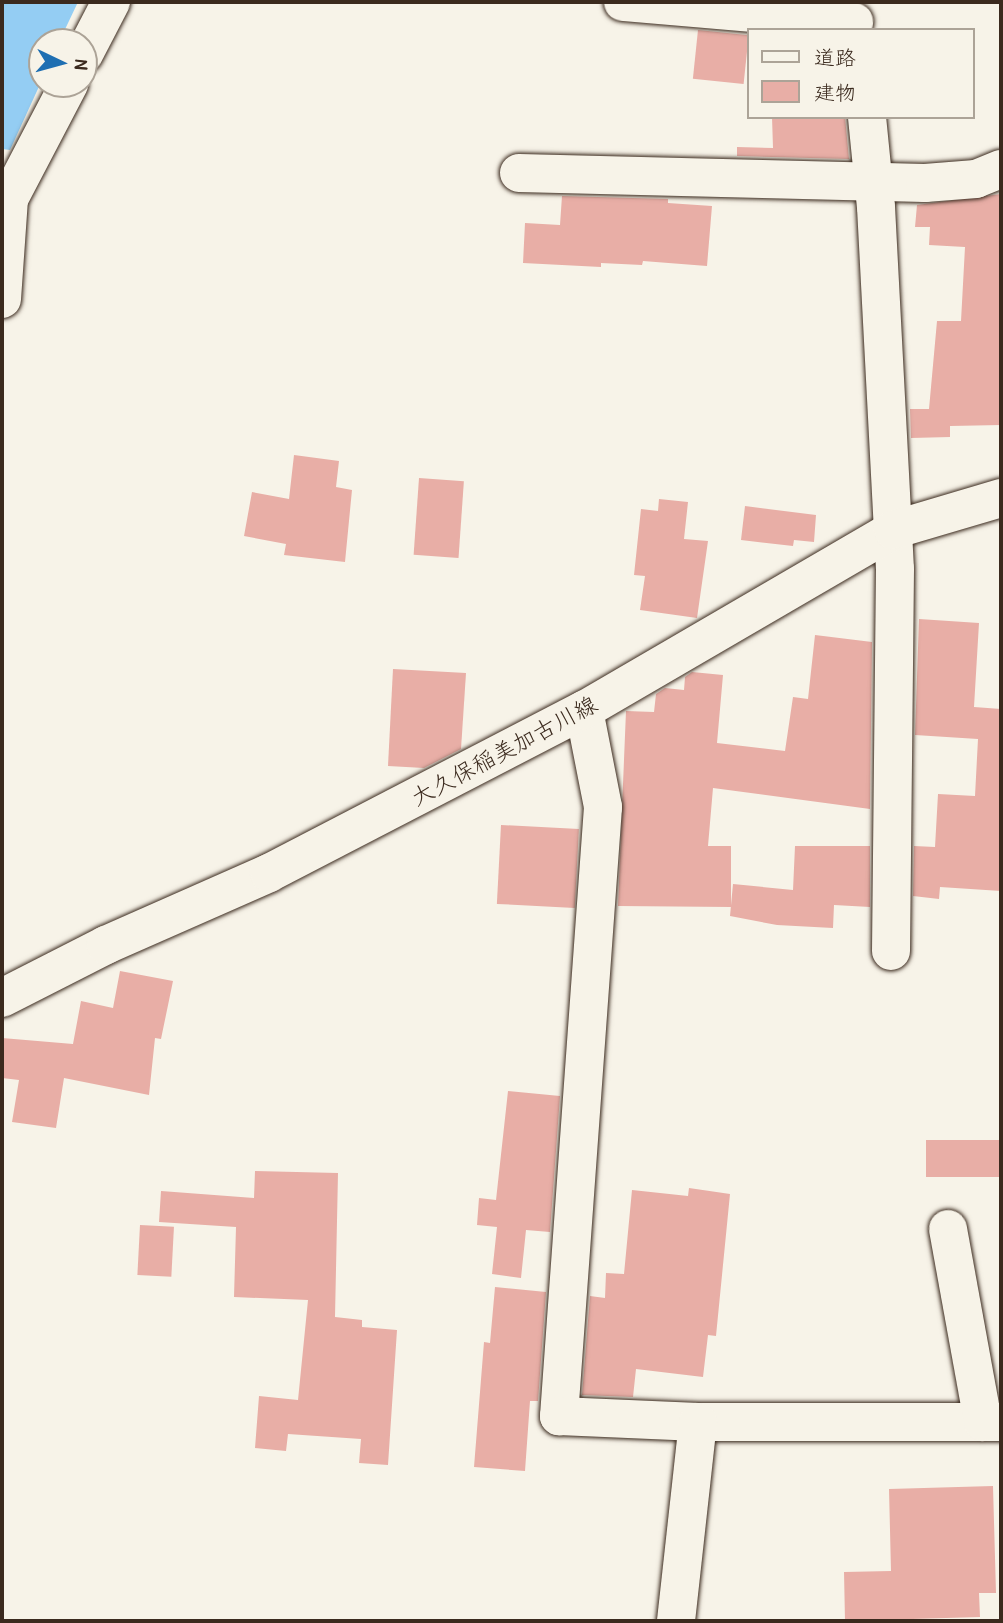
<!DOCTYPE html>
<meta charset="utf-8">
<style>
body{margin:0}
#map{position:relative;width:1003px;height:1623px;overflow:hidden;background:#f7f3e8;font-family:"Patrick Hand","Klee One",sans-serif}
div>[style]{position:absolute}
.water>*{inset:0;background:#94cdf3}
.building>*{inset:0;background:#e8aea6;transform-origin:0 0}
.roads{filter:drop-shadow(0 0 2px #3b2a1e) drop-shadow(0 0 2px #3b2a1e)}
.minor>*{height:38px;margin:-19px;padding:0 19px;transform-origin:19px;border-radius:19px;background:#f7f3e8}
.major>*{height:38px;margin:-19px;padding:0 19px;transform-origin:19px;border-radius:19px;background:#f7f3e8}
span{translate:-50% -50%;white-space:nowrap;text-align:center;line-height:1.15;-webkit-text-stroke:7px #f7f3e8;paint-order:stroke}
.street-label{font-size:23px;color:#3b2a1e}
.frame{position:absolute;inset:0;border:4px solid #3b2a1e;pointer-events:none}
.legend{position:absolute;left:747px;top:28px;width:228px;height:91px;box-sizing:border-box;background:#f7f3e8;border:2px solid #aca397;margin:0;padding:9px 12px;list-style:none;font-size:21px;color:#3b2a1e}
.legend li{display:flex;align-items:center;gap:14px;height:35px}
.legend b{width:35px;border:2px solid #aca397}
.north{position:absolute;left:28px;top:28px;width:70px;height:70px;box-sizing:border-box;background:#f7f3e8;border:2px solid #aca397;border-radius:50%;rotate:95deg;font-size:19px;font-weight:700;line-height:28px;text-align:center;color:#3b2a1e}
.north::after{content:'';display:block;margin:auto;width:24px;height:32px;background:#1f6fb2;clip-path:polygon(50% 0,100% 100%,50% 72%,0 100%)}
</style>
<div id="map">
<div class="water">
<i style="clip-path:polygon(2px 2px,78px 2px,59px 42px,42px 42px,42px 80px,10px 150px,2px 149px)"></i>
</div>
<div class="building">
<i style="left:698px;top:30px;width:51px;height:49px;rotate:6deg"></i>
<i style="clip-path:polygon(772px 117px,845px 117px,849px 159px,737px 156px,737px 147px,773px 148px)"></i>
<i style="clip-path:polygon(1001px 194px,1001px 425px,950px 426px,950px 437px,911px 438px,910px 409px,929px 409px,937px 321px,961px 321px,965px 247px,929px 245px,930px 227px,915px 227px,917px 205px)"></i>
<i style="clip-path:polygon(562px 196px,668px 199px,668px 203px,712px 206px,707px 266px,643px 261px,642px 265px,601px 263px,601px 267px,523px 263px,525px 223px,560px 225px)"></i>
<i style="clip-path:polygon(294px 455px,339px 461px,336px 487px,352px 490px,345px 562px,284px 555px,286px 544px,244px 536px,252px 492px,289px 499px)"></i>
<i style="left:419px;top:478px;width:45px;height:77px;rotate:4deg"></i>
<i style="clip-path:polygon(659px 499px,688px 502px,684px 539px,708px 541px,697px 618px,640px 610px,645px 576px,634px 575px,641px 509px,658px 511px)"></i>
<i style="clip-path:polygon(745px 506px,816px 515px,814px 542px,794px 540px,793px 546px,741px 540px)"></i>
<i style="clip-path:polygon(919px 619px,979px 623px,974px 707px,1001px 709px,1001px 891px,940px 887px,939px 899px,913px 896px,914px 846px,935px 847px,938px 794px,975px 796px,978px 739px,915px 735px)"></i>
<i style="clip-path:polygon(815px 635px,872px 642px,870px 809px,713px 788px,708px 846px,731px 846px,731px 907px,618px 906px,626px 711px,654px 712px,656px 694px,665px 688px,684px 690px,685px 677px,692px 672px,723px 675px,717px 743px,785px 751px,793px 697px,808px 699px)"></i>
<i style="clip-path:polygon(393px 669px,466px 673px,461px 749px,424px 768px,388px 766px)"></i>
<i style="left:501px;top:825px;width:78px;height:79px;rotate:3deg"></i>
<i style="clip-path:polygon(795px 846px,870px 846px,870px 907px,834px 905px,833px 928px,777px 925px,730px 916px,733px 884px,793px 890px)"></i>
<i style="clip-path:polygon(120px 971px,173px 981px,161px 1039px,155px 1038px,149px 1095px,64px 1078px,56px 1128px,12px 1122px,19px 1080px,2px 1078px,2px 1038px,73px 1044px,81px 1001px,113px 1008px)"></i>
<i style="clip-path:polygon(508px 1091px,560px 1096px,550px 1232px,526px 1230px,521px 1278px,492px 1274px,497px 1227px,477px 1225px,479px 1198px,496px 1200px)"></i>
<i style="left:1001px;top:1140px;width:37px;height:75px;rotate:90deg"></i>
<i style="clip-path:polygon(255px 1171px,338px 1173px,335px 1317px,362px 1320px,362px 1327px,397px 1330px,388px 1465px,359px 1463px,361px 1439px,288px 1434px,286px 1451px,255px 1448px,259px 1396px,298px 1400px,308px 1300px,234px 1297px,236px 1227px,159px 1222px,161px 1191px,254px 1198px)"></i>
<i style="clip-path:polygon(689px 1188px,730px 1194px,716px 1336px,708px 1335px,703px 1377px,636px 1369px,633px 1397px,582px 1395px,590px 1296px,605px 1298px,606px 1273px,624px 1274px,632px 1190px,688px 1196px)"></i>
<i style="left:140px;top:1225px;width:34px;height:50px;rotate:3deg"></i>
<i style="clip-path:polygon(495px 1287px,546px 1292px,538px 1401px,530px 1401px,525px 1471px,474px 1467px,484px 1342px,490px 1343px)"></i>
<i style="clip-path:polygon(993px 1486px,996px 1593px,979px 1593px,980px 1617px,845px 1621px,844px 1572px,891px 1571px,889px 1489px)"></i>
</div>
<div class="roads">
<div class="minor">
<i style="left:623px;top:2px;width:232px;rotate:4.9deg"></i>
<i style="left:84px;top:54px;width:59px;rotate:-62.6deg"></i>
<i style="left:867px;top:117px;width:90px;rotate:84.3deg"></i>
<i style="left:876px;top:207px;width:362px;rotate:87deg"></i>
<i style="left:895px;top:569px;width:382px;rotate:90.6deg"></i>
<i style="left:519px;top:173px;width:406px;rotate:1.4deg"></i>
<i style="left:925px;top:183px;width:51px;rotate:-4.5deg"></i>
<i style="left:976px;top:179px;width:27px;rotate:-22deg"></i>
<i style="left:2px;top:299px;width:100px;rotate:-86deg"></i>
<i style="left:9px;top:199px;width:130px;rotate:-62.4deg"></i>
<i style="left:584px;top:710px;width:99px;rotate:78.9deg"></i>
<i style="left:603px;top:807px;width:611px;rotate:94.13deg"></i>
<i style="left:559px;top:1416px;width:139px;rotate:2.5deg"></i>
<i style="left:698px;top:1422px;width:303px"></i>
<i style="left:948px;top:1229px;width:196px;rotate:79.7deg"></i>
<i style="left:676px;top:1621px;width:200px;rotate:-83.7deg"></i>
</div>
<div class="major">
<i style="left:2px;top:998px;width:117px;rotate:-27deg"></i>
<i style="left:106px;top:945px;width:178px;rotate:-23.8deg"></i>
<i style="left:269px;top:873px;width:355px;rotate:-27.4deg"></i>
<i style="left:584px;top:710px;width:358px;rotate:-30.2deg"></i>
<i style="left:893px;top:530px;width:113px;rotate:-16.5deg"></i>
</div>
</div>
<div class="street-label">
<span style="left:504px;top:751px;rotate:-28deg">大久保稲美加古川線</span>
</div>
<div class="frame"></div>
<ul class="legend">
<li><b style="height:9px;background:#f7f3e8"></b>道路</li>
<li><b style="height:19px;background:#e8aea6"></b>建物</li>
</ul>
<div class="north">N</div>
</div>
